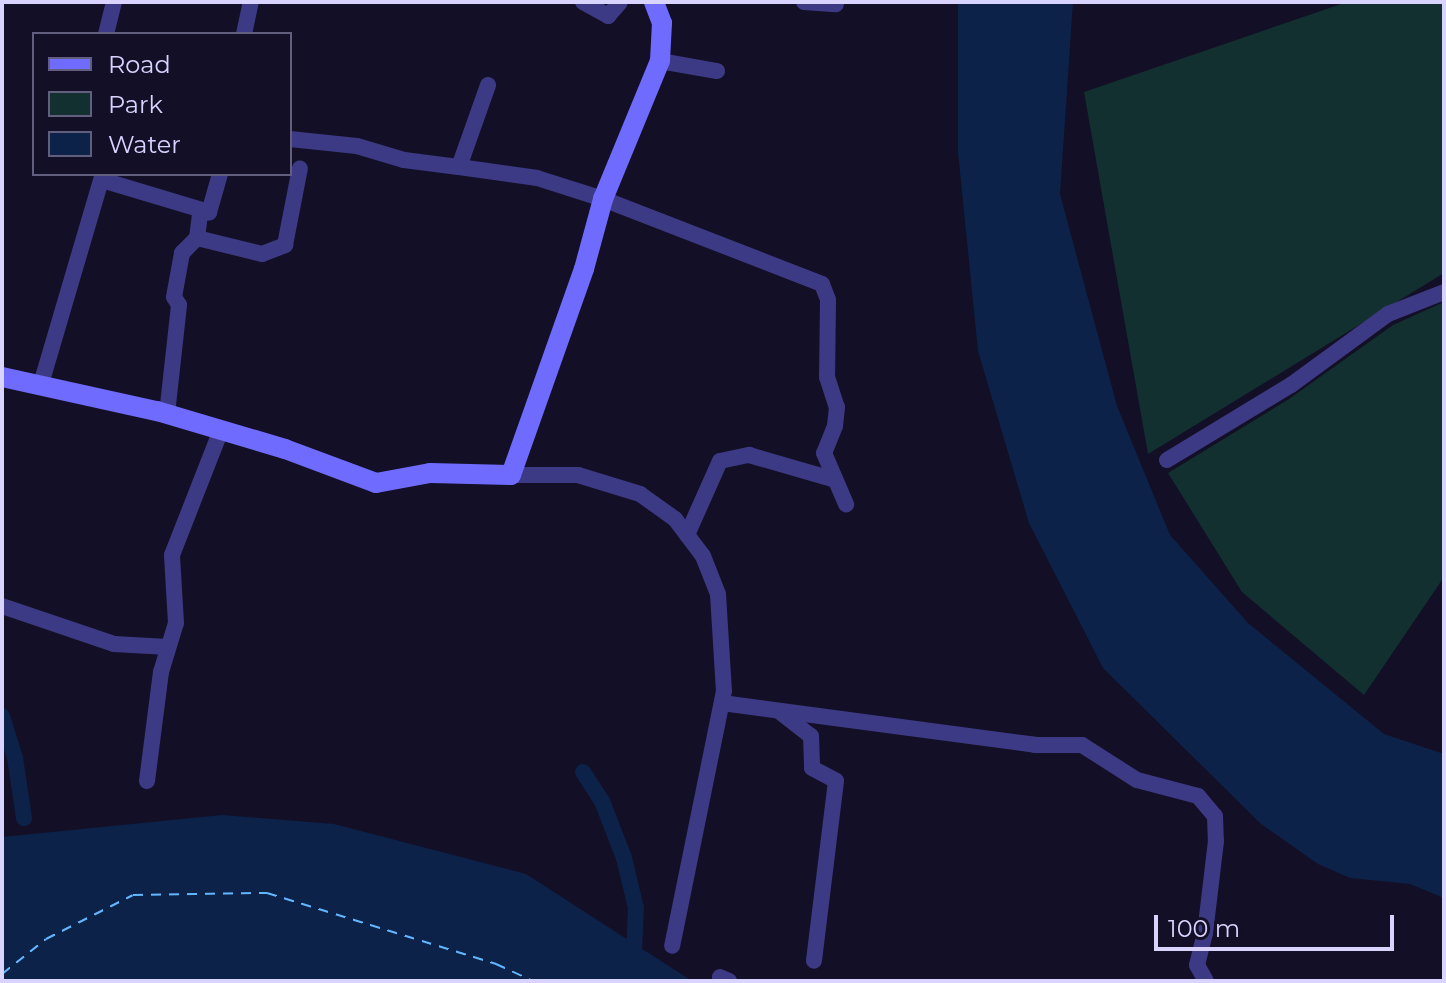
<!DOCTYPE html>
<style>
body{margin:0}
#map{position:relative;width:1446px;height:983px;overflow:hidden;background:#130f26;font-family:Montserrat,sans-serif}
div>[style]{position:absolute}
.green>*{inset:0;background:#12302f}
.water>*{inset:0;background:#0c2248}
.canal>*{height:16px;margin:-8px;padding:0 8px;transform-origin:8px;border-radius:8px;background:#0c2248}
.ferry>*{height:2px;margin-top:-1px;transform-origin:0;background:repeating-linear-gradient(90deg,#62b6ff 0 10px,transparent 0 18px)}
.street>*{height:16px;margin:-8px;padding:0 8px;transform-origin:8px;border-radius:8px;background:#3d3a85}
.secondary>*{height:20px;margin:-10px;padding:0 10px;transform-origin:10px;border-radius:10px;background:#6f6bff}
span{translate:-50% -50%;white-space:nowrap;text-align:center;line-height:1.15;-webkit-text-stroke:7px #130f26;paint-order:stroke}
.frame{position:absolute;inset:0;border:4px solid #d9d4ff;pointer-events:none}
.legend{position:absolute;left:32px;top:32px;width:260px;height:144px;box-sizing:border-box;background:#130f26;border:2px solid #625e7d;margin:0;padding:10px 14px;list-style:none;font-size:24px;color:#d9d4ff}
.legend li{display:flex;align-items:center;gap:16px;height:40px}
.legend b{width:40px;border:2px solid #625e7d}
.scale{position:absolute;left:1154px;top:915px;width:240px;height:36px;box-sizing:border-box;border:4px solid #d9d4ff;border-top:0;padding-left:10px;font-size:24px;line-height:28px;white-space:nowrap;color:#d9d4ff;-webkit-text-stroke:6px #130f26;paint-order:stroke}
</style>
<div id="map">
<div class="green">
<i style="clip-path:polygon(1347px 2px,1444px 2px,1444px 273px,1148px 454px,1084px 92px)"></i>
<i style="clip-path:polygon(1444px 302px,1444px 577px,1364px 695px,1242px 592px,1168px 473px,1289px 399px,1393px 325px)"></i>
</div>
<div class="water">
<i style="clip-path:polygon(958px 2px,1073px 2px,1060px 194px,1117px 406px,1170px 535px,1248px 623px,1384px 734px,1444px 754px,1444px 898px,1410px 884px,1350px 878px,1318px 864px,1261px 824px,1103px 668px,1029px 523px,978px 351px,958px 152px)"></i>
<i style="clip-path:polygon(222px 815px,334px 824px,526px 874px,692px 981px,2px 981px,2px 837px)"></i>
</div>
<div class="canal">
<i style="left:2px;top:716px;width:44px;rotate:72.8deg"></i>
<i style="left:15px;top:758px;width:61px;rotate:81.5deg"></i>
<i style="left:583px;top:772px;width:35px;rotate:57deg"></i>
<i style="left:602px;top:801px;width:61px;rotate:68.9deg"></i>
<i style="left:624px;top:858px;width:51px;rotate:76.5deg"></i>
<i style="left:636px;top:908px;width:43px;rotate:92.7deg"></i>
</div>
<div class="ferry">
<i style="left:2px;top:974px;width:56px;rotate:-38.5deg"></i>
<i style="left:46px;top:939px;width:97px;rotate:-26.8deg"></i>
<i style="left:133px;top:895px;width:134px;rotate:-0.9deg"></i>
<i style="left:267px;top:893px;width:240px;rotate:17.2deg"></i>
<i style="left:496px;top:964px;width:41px;rotate:24.7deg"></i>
</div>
<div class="street">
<i style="left:583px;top:2px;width:29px;rotate:29deg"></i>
<i style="left:608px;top:16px;width:18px;rotate:-49deg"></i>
<i style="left:804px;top:2px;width:32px;rotate:4deg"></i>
<i style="left:106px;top:34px;width:33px;rotate:-76deg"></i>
<i style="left:244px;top:34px;width:33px;rotate:-78deg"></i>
<i style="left:660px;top:61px;width:58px;rotate:10deg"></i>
<i style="left:290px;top:139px;width:67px;rotate:6deg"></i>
<i style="left:357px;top:146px;width:49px;rotate:16.6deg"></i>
<i style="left:404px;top:160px;width:55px;rotate:7.3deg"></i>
<i style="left:459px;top:167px;width:87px;rotate:-70.5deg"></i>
<i style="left:459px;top:167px;width:79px;rotate:8deg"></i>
<i style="left:537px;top:178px;width:69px;rotate:17.7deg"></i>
<i style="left:603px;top:199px;width:235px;rotate:21.2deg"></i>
<i style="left:822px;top:284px;width:17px;rotate:69deg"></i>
<i style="left:828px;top:300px;width:77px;rotate:90.7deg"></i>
<i style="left:827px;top:377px;width:32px;rotate:72deg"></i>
<i style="left:837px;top:407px;width:19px;rotate:96deg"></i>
<i style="left:835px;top:426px;width:29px;rotate:112deg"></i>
<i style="left:824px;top:453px;width:56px;rotate:66.7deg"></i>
<i style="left:220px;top:174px;width:40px;rotate:106deg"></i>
<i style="left:209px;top:212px;width:9px;rotate:167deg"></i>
<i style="left:200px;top:214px;width:24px;rotate:97deg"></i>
<i style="left:197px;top:238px;width:67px;rotate:13.8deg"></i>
<i style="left:262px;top:254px;width:25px;rotate:-21deg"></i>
<i style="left:285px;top:245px;width:78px;rotate:-79deg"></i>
<i style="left:102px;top:180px;width:112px;rotate:16.7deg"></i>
<i style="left:41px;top:384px;width:219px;rotate:-73.6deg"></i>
<i style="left:167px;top:414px;width:110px;rotate:-83.7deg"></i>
<i style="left:179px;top:305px;width:9px;rotate:-122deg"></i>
<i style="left:174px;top:297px;width:45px;rotate:-79.7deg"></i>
<i style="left:182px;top:253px;width:21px;rotate:-45deg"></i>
<i style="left:1167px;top:460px;width:145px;rotate:-31.2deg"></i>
<i style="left:1291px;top:385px;width:120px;rotate:-36.2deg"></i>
<i style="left:1388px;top:314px;width:60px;rotate:-21.4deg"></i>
<i style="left:511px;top:475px;width:67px"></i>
<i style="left:578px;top:475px;width:65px;rotate:17deg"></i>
<i style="left:640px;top:494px;width:43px;rotate:35.5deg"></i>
<i style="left:675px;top:519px;width:46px;rotate:52.9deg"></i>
<i style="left:703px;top:556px;width:41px;rotate:68.5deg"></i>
<i style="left:718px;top:594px;width:97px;rotate:86.5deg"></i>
<i style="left:724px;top:691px;width:260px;rotate:101.5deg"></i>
<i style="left:687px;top:535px;width:81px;rotate:-66deg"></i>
<i style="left:720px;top:461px;width:30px;rotate:-12deg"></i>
<i style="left:749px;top:455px;width:86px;rotate:16.1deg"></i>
<i style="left:2px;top:606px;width:118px;rotate:18.7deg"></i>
<i style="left:114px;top:644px;width:54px;rotate:3.2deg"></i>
<i style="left:722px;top:703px;width:316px;rotate:7.6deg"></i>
<i style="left:1035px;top:745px;width:47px"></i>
<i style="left:1082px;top:745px;width:65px;rotate:32.5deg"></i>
<i style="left:1137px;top:780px;width:63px;rotate:14.7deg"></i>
<i style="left:1198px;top:796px;width:26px;rotate:50deg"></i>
<i style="left:1215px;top:816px;width:25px;rotate:88deg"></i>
<i style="left:1216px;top:841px;width:93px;rotate:96.8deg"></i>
<i style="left:1205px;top:933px;width:33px;rotate:104deg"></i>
<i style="left:1197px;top:965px;width:18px;rotate:61deg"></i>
<i style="left:780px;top:712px;width:39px;rotate:38deg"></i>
<i style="left:811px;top:736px;width:32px;rotate:88deg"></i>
<i style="left:812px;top:768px;width:27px;rotate:28deg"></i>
<i style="left:836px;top:781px;width:181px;rotate:97deg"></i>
<i style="left:147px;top:781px;width:110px;rotate:-82.7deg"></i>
<i style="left:161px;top:672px;width:51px;rotate:-73deg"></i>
<i style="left:176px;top:623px;width:68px;rotate:-93.4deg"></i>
<i style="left:172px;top:555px;width:134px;rotate:-68.6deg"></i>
<i style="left:720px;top:977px;width:10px;rotate:24deg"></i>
</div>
<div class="secondary">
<i style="left:2px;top:377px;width:159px;rotate:12.4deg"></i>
<i style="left:157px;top:411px;width:134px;rotate:16.5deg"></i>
<i style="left:285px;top:449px;width:97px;rotate:20.5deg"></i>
<i style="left:376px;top:483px;width:55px;rotate:-10.5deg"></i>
<i style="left:430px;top:473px;width:81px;rotate:1.4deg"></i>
<i style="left:511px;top:475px;width:219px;rotate:-70.5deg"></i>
<i style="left:584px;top:269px;width:73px;rotate:-74.8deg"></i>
<i style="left:603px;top:199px;width:149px;rotate:-67.6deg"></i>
<i style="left:660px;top:61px;width:38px;rotate:-87deg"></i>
<i style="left:662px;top:23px;width:22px;rotate:-111deg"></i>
</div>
<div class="frame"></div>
<ul class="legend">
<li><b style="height:10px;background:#6f6bff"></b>Road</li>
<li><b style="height:22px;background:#12302f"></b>Park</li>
<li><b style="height:22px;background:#0c2248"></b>Water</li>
</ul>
<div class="scale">100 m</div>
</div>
